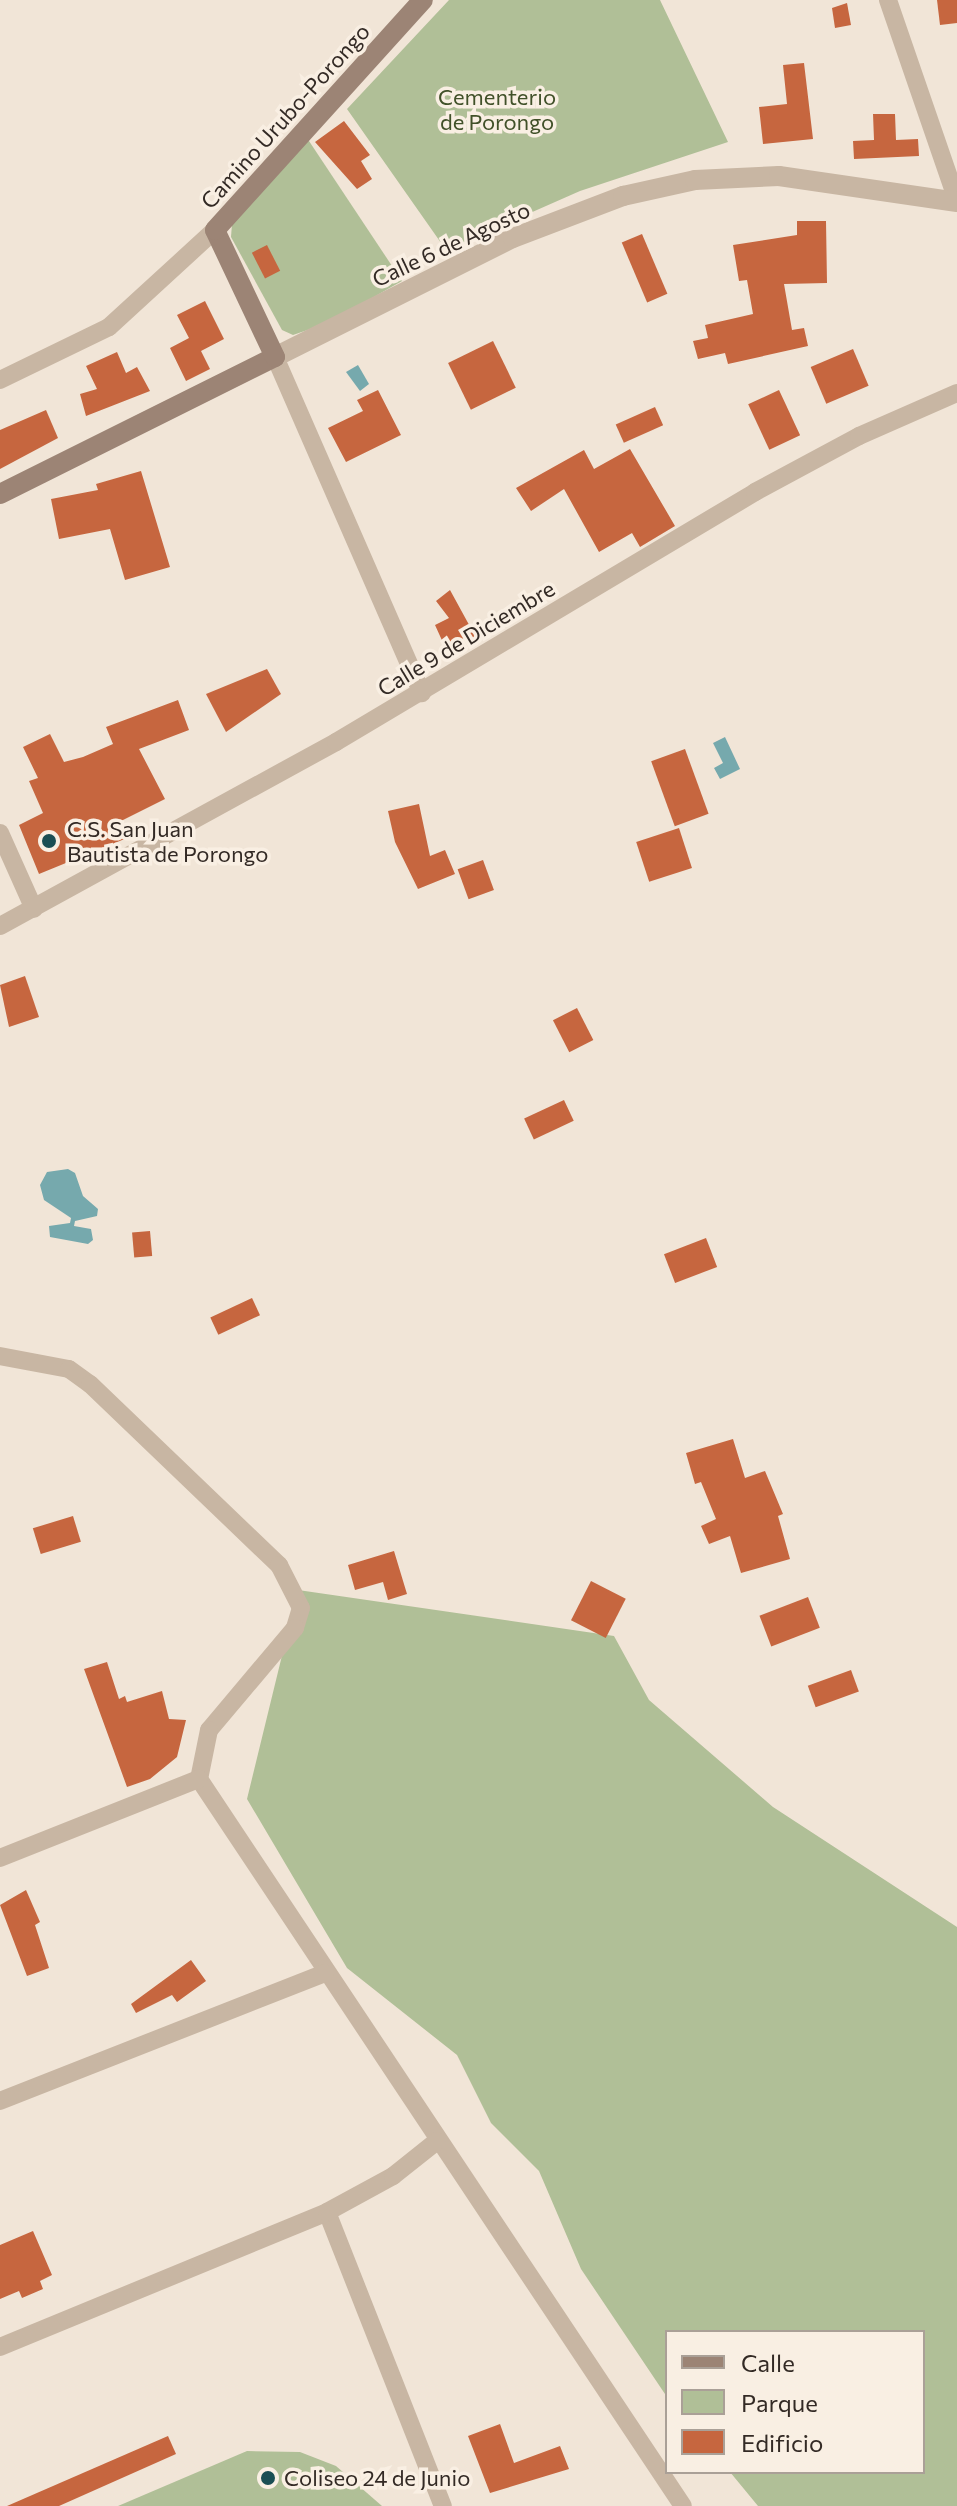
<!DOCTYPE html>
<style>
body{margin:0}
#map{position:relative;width:957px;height:2506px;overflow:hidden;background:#f1e5d7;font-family:Commissioner,sans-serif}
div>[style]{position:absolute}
.green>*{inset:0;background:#b0bf97}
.water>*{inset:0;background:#76a9ad}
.building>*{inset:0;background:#c6663f;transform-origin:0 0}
.minor>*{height:18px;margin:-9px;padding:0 9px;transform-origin:9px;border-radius:9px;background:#c8b6a3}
.tertiary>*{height:20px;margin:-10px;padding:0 10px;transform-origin:10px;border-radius:10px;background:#c8b6a3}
.secondary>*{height:20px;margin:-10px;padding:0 10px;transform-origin:10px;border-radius:10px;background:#9c8475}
.dots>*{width:22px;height:22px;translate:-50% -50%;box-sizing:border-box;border:4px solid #f9efe3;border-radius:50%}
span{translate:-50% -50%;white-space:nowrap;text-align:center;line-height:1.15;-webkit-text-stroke:7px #f9efe3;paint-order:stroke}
.park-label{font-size:22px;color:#415129}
.street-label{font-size:22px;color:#332a25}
.poi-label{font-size:22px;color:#332a25}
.left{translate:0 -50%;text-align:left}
.legend{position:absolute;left:665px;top:2330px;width:260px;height:144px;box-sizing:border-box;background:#f9efe3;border:2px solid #aaa097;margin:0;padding:10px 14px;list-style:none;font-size:24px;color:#332a25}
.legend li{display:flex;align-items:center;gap:16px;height:40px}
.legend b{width:40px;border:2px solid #aaa097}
</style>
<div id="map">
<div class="green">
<i style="clip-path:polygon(449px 0,660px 0,728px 142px,580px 191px,446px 250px,347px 109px)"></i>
<i style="clip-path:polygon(307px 138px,402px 281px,328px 323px,293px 335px,282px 330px,231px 237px,232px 224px)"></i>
<i style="clip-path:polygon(298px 1590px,614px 1636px,649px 1700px,773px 1807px,957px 1927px,957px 2506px,758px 2506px,730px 2472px,923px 2472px,923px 2332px,667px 2332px,667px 2397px,581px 2269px,539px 2171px,491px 2123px,457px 2055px,347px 1968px,247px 1799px)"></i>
<i style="clip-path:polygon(247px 2451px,300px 2452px,336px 2466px,382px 2506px,118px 2506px)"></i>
</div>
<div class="water">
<i style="clip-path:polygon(358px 365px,369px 384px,360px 391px,346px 372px)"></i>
<i style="clip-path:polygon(725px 737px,740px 769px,720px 779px,714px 768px,723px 763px,713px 743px)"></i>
<i style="clip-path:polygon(68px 1169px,75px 1173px,83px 1196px,98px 1209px,97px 1216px,75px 1221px,74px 1226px,91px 1229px,93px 1240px,88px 1244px,50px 1237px,49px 1226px,70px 1223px,71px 1218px,44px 1200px,40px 1185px,47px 1172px)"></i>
</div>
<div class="building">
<i style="clip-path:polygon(937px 0,957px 0,957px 23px,940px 25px)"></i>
<i style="clip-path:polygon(847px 3px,851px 25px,835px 28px,832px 8px)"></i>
<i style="clip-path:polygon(804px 63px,813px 139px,763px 144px,759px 107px,787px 104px,783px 65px)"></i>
<i style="clip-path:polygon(873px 114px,895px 114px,896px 140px,918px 139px,919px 156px,854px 159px,853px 141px,874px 140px)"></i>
<i style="clip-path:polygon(344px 121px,370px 155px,361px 161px,372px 179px,357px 189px,315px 142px)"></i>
<i style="clip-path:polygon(797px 221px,826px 221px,827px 283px,784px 284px,792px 330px,804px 328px,808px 346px,728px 364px,725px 353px,698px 359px,693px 341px,708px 338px,705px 325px,753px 314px,747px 280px,739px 281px,733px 245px,797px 235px)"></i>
<i style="left:642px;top:234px;width:65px;height:22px;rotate:67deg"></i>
<i style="left:267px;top:245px;width:29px;height:17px;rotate:63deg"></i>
<i style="clip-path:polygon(205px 301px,224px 339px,201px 351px,210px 369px,186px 381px,170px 348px,189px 338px,177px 315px)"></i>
<i style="left:493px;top:341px;width:52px;height:50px;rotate:64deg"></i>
<i style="left:853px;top:349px;width:40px;height:46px;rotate:67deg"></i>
<i style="clip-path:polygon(117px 352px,126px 373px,137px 367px,150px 391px,86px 416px,80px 394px,97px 389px,86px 366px)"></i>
<i style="clip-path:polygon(378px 390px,401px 435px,346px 462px,328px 428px,363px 411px,357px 400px)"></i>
<i style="left:779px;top:390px;width:50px;height:34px;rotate:65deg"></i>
<i style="left:655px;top:407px;width:20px;height:43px;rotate:66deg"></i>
<i style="clip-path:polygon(46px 410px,58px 438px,0 469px,0 430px)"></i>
<i style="clip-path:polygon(630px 449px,675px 526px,640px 547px,632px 533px,599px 552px,564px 489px,531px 511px,516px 488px,584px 450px,594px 469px)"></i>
<i style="clip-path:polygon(141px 471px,170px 567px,125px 580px,110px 529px,59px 539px,51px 499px,98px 490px,96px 484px)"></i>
<i style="clip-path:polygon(450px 590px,479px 643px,471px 647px,464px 638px,445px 647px,435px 625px,449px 618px,436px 601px)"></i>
<i style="clip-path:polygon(267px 669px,281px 694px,226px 732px,206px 694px)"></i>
<i style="clip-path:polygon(178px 700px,189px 730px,139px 749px,165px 799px,119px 822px,127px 838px,39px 874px,19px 825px,43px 813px,29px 781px,38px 778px,23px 747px,50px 734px,64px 762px,83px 757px,113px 744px,106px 727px)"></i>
<i style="left:685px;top:749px;width:69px;height:36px;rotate:70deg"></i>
<i style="clip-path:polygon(419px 804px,430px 856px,445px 850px,455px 874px,418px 889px,395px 842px,388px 811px)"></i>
<i style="left:679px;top:828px;width:42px;height:45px;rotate:72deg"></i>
<i style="left:483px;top:860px;width:32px;height:27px;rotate:70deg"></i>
<i style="clip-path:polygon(25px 976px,39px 1017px,9px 1027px,0 985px)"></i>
<i style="left:577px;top:1008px;width:36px;height:27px;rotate:63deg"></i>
<i style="left:564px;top:1100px;width:23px;height:44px;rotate:65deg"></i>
<i style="left:150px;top:1231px;width:25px;height:18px;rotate:85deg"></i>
<i style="left:706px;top:1238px;width:31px;height:45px;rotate:69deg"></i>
<i style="left:252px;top:1298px;width:19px;height:46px;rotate:65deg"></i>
<i style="clip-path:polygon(733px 1439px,745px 1478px,765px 1471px,783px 1514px,778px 1516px,790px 1559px,741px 1573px,730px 1536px,709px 1544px,701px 1526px,716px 1519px,701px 1482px,695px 1484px,686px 1453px)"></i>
<i style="left:73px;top:1516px;width:27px;height:42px;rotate:73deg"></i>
<i style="clip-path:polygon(394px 1551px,407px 1594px,388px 1600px,383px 1582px,355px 1590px,348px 1565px)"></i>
<i style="left:591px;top:1581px;width:39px;height:44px;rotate:27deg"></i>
<i style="left:808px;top:1597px;width:33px;height:52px;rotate:69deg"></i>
<i style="clip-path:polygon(107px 1662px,119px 1699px,125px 1696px,127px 1702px,162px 1691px,169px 1719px,186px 1720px,177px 1757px,150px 1779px,127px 1787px,84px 1669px)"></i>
<i style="left:851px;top:1670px;width:23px;height:46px;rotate:70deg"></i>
<i style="clip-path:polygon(26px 1890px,40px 1922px,35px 1925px,49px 1968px,27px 1976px,0 1905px)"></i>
<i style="clip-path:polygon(191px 1960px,206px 1981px,177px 2002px,172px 1995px,136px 2013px,131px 2004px)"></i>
<i style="clip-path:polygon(33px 2231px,52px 2275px,40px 2281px,43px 2289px,22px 2298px,19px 2291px,0 2299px,0 2245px)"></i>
<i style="clip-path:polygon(500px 2424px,514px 2463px,560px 2446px,569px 2469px,490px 2493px,468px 2436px)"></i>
<i style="clip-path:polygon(168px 2436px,176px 2454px,59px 2506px,7px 2506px)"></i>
</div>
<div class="minor">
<i style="left:888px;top:0;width:212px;rotate:71deg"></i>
<i style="left:275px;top:357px;width:367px;rotate:66.4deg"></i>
<i style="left:0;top:380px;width:121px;rotate:-25.9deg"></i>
<i style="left:109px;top:327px;width:144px;rotate:-42.5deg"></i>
<i style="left:0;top:833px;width:83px;rotate:65.9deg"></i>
<i style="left:0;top:926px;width:383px;rotate:-28.7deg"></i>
<i style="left:336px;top:742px;width:488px;rotate:-30.8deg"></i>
<i style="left:755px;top:492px;width:118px;rotate:-28.3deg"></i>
<i style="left:859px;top:436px;width:107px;rotate:-23.7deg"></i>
<i style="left:0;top:1356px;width:70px;rotate:10.7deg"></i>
<i style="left:69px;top:1369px;width:26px;rotate:36deg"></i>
<i style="left:90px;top:1384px;width:262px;rotate:43.8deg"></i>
<i style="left:279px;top:1565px;width:48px;rotate:62.9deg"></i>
<i style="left:301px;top:1608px;width:21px;rotate:107deg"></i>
<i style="left:295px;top:1628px;width:133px;rotate:130.1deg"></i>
<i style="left:209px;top:1730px;width:50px;rotate:101.5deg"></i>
<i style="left:199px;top:1779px;width:873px;rotate:56.35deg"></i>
<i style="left:0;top:1858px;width:214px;rotate:-21.7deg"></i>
<i style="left:0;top:2101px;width:349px;rotate:-21.5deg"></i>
<i style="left:327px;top:2212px;width:316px;rotate:68.5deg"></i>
<i style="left:0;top:2347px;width:354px;rotate:-22.4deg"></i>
<i style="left:327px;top:2212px;width:75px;rotate:-28.6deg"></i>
<i style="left:393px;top:2176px;width:56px;rotate:-38.5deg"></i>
</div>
<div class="tertiary">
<i style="left:275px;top:357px;width:266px;rotate:-26.6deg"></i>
<i style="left:513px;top:238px;width:118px;rotate:-20.9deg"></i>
<i style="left:623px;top:196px;width:74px;rotate:-12.5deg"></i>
<i style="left:695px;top:180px;width:84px;rotate:-2.7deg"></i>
<i style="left:779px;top:176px;width:180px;rotate:8.3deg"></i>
</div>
<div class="secondary">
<i style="left:0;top:494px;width:307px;rotate:-26.5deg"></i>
<i style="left:275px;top:357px;width:140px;rotate:-115.3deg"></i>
<i style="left:215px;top:230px;width:310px;rotate:-47.9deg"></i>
</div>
<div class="dots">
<i style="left:49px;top:841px;background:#1b4e54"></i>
<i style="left:268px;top:2478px;background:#1b4e54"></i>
</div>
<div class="park-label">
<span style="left:497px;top:109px">Cementerio<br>de Porongo</span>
</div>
<div class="street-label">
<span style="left:285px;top:116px;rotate:-48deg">Camino Urubo-Porongo</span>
<span style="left:451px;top:244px;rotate:-25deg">Calle 6 de Agosto</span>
<span style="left:466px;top:638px;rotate:-31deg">Calle 9 de Diciembre</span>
</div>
<div class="poi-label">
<span class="left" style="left:67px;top:841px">C.S. San Juan<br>Bautista de Porongo</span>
<span class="left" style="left:284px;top:2478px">Coliseo 24 de Junio</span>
</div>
<ul class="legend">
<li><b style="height:10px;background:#9c8475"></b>Calle</li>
<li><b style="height:22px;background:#b0bf97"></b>Parque</li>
<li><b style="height:22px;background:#c6663f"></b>Edificio</li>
</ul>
</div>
